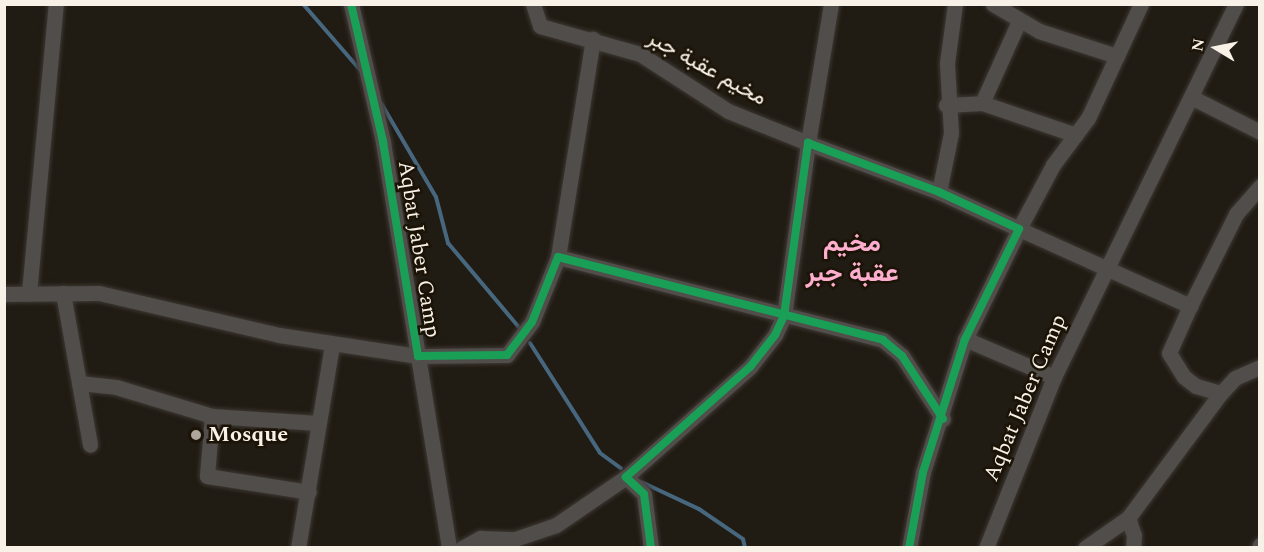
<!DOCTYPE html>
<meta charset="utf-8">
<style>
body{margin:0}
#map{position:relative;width:1264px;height:552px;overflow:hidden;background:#201b13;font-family:Spectral,Vazirmatn,serif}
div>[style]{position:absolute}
.stream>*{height:4px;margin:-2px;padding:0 2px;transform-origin:2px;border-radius:2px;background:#47677f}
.roads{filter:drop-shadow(0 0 2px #3d3832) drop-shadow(0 0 2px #3d3832)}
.minor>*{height:15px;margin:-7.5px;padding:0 7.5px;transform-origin:7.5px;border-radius:7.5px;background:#504d4a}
.cycleway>*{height:8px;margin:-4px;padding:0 4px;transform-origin:4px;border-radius:4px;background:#1a9f57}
.dots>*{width:16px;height:16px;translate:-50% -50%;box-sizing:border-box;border:3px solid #1b1306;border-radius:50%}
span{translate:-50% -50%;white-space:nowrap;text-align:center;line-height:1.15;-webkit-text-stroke:5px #1b1306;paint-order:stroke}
.street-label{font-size:22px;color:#f7f1e8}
.poi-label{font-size:22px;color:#f7f1e8;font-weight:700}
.left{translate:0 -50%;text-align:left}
.quarter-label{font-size:26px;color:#fdaece;font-weight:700}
.frame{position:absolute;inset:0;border:6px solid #f7f1e8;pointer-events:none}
.north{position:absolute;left:1186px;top:18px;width:60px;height:60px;-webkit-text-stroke:4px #1b1306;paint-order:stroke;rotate:280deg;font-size:16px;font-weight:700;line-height:24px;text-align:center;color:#f7f1e8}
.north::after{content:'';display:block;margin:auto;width:21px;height:27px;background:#f7f1e8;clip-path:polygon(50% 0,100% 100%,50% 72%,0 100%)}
</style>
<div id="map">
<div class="stream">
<i style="left:303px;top:4px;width:90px;rotate:49.1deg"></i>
<i style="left:381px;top:103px;width:109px;rotate:59.7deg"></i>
<i style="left:436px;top:197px;width:48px;rotate:75.4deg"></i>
<i style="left:448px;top:243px;width:115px;rotate:49.9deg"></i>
<i style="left:530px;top:343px;width:130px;rotate:57.5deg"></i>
<i style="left:600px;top:453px;width:26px;rotate:36deg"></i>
<i style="left:637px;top:480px;width:68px;rotate:25.1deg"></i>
<i style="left:699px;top:509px;width:53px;rotate:34.3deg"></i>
<i style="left:743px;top:539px;width:9px;rotate:77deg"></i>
</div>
<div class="roads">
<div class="minor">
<i style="left:351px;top:4px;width:142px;rotate:76.9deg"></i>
<i style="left:383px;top:142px;width:217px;rotate:80.7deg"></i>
<i style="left:418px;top:356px;width:89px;rotate:-0.6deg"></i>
<i style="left:507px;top:355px;width:41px;rotate:-52.9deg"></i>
<i style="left:532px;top:322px;width:70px;rotate:-68.2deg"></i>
<i style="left:558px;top:257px;width:335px;rotate:14.3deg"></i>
<i style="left:883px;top:340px;width:25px;rotate:40deg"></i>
<i style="left:902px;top:356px;width:75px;rotate:56.9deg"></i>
<i style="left:533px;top:4px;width:23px;rotate:72deg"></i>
<i style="left:540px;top:26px;width:104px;rotate:15.6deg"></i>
<i style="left:640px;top:54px;width:105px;rotate:32.9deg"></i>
<i style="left:728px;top:111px;width:86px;rotate:21.8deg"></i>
<i style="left:808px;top:143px;width:141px;rotate:-80.6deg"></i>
<i style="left:993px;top:4px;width:53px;rotate:30.4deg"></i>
<i style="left:1039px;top:31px;width:82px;rotate:17.8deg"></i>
<i style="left:1141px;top:4px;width:126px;rotate:114.9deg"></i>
<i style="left:1088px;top:118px;width:59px;rotate:126.7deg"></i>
<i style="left:1053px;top:165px;width:72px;rotate:118deg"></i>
<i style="left:1019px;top:229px;width:188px;rotate:24.2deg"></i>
<i style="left:1190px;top:306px;width:103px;rotate:-63.4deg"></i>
<i style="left:1236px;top:214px;width:37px;rotate:-49deg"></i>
<i style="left:1193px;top:98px;width:75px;rotate:26.9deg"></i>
<i style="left:982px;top:103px;width:90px;rotate:-65.7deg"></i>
<i style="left:946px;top:105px;width:36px;rotate:-3deg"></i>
<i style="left:982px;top:103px;width:99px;rotate:18.8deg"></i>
<i style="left:939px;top:192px;width:60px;rotate:-78.5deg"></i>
<i style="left:951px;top:133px;width:70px;rotate:-93.3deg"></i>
<i style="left:947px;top:63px;width:60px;rotate:-82.3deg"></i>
<i style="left:558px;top:257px;width:221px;rotate:-80.9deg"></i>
<i style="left:29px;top:293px;width:290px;rotate:-84.7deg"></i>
<i style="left:63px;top:293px;width:154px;rotate:79.9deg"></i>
<i style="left:4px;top:294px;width:95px;rotate:-0.6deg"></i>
<i style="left:99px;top:293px;width:185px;rotate:13.1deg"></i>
<i style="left:279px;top:335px;width:141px;rotate:8.6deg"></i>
<i style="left:418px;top:356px;width:194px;rotate:80.8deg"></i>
<i style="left:1190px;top:306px;width:51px;rotate:114.1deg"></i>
<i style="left:1169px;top:353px;width:28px;rotate:58deg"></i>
<i style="left:1184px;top:377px;width:15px;rotate:37deg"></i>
<i style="left:1196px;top:386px;width:26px;rotate:16deg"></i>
<i style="left:1221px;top:393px;width:21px;rotate:-47deg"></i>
<i style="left:1235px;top:378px;width:27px;rotate:-24deg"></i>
<i style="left:965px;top:339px;width:97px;rotate:23.1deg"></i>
<i style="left:79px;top:383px;width:37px;rotate:6deg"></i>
<i style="left:116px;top:387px;width:100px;rotate:16.8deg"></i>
<i style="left:212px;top:416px;width:106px;rotate:3.8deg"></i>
<i style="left:212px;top:416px;width:60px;rotate:94.8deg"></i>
<i style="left:207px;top:476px;width:103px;rotate:8.9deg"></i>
<i style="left:1128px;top:518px;width:18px;rotate:71deg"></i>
<i style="left:1134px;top:535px;width:13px;rotate:94deg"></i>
<i style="left:298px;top:548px;width:207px;rotate:-80.5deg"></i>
<i style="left:462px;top:548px;width:21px;rotate:-29deg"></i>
<i style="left:480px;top:538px;width:35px;rotate:2deg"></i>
<i style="left:515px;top:539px;width:43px;rotate:-18.9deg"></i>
<i style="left:556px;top:525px;width:85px;rotate:-34.4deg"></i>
<i style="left:651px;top:548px;width:54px;rotate:-97.4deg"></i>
<i style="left:644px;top:494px;width:25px;rotate:-137deg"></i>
<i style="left:626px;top:477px;width:166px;rotate:-41.6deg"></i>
<i style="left:750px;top:367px;width:41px;rotate:-52deg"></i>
<i style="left:775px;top:335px;width:21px;rotate:-65deg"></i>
<i style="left:784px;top:316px;width:175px;rotate:-82.1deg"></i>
<i style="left:808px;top:143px;width:140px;rotate:20.5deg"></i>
<i style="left:939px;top:192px;width:88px;rotate:24.8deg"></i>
<i style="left:1019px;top:229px;width:123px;rotate:116.1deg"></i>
<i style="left:965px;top:339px;width:139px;rotate:107.5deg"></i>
<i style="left:923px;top:472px;width:77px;rotate:100.4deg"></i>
<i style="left:986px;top:548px;width:184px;rotate:-68.3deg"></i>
<i style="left:1054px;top:377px;width:415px;rotate:-64deg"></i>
<i style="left:1085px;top:548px;width:52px;rotate:-34.9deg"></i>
<i style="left:1128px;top:518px;width:156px;rotate:-53.4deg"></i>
<i style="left:1259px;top:548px;width:3px;rotate:-72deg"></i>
</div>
</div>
<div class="cycleway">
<i style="left:351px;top:4px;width:142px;rotate:76.9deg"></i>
<i style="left:383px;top:142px;width:217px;rotate:80.7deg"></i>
<i style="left:418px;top:356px;width:89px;rotate:-0.6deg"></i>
<i style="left:507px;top:355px;width:41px;rotate:-52.9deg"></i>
<i style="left:532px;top:322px;width:70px;rotate:-68.2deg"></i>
<i style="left:558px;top:257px;width:335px;rotate:14.3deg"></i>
<i style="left:883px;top:340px;width:25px;rotate:40deg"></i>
<i style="left:902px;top:356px;width:75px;rotate:56.9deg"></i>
<i style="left:651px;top:548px;width:54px;rotate:-97.4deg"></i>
<i style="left:644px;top:494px;width:25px;rotate:-137deg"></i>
<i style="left:626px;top:477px;width:166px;rotate:-41.6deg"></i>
<i style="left:750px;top:367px;width:41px;rotate:-52deg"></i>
<i style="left:775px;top:335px;width:21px;rotate:-65deg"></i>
<i style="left:784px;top:316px;width:175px;rotate:-82.1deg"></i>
<i style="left:808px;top:143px;width:140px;rotate:20.5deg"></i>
<i style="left:939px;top:192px;width:88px;rotate:24.8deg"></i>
<i style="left:1019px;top:229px;width:123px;rotate:116.1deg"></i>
<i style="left:965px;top:339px;width:139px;rotate:107.5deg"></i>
<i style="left:923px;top:472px;width:77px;rotate:100.4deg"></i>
</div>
<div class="dots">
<i style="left:196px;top:435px;background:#aca69d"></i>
</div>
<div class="street-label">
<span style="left:707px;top:68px;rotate:29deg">مخيم عقبة جبر</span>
<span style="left:419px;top:249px;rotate:81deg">Aqbat Jaber Camp</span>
<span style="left:1025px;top:398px;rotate:-67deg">Aqbat Jaber Camp</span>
</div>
<div class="poi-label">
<span class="left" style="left:208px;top:435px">Mosque</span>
</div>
<div class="quarter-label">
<span style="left:852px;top:259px">مخيم<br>عقبة جبر</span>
</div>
<div class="frame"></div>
<div class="north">N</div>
</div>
